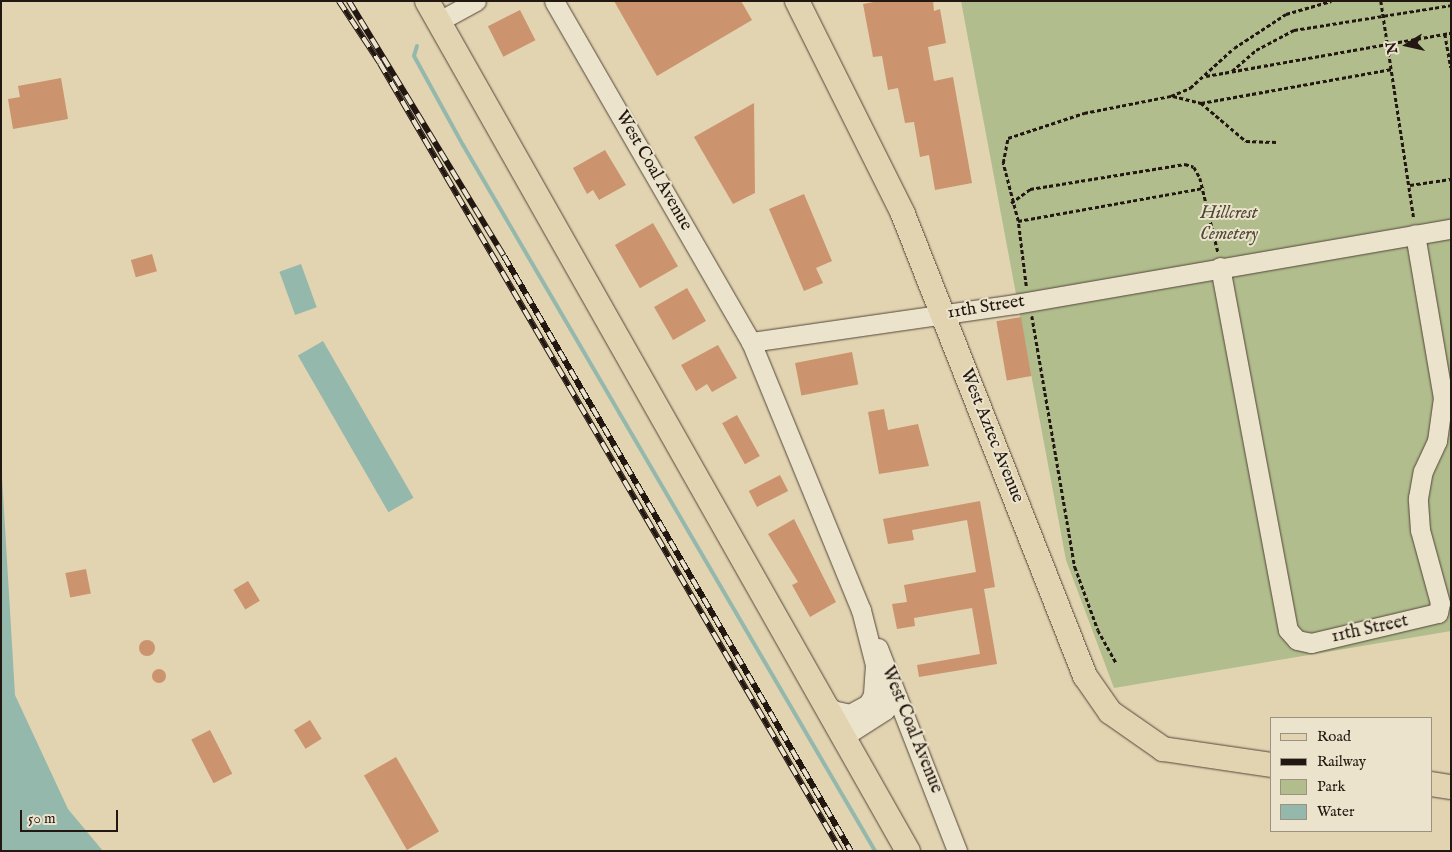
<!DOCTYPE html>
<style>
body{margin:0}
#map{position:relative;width:1452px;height:852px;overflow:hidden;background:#e2d4b1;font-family:"IM FELL English",serif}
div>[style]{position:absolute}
.green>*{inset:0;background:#b1bd8d}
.water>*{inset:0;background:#95b8ac;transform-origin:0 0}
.stream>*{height:4px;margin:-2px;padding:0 2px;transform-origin:2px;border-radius:2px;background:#95b8ac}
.building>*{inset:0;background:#cb936e;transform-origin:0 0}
.round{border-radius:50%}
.path>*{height:2.5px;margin-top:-1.25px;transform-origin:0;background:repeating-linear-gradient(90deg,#231712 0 4px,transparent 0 6.5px)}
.roads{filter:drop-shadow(0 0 1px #53463a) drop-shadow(0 0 1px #53463a)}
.minor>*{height:19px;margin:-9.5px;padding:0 9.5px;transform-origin:9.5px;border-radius:9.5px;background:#ece3cc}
.major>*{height:24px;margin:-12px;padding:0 12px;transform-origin:12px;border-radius:12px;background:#e2d4b1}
.rail>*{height:5.5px;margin-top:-2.75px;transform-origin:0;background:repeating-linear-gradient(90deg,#ece3cc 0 11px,#231712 0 22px);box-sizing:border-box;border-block:1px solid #231712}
span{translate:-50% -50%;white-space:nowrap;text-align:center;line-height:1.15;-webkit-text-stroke:4px #ece3cc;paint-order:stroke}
.street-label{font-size:18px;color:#231712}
.park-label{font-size:18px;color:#4e4937;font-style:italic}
.frame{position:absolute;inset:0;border:2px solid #231712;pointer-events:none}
.legend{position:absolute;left:1270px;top:717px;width:162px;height:115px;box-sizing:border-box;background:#ece3cc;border:1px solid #9c9182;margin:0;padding:6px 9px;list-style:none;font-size:15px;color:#231712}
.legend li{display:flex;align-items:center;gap:10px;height:25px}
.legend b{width:25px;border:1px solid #9c9182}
.north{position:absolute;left:1382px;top:20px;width:50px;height:50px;-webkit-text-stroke:4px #ece3cc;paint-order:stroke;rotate:260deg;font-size:14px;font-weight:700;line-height:20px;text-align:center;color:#231712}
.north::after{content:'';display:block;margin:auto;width:18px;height:22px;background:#231712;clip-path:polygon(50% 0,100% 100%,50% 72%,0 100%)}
.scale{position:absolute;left:20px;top:810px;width:98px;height:22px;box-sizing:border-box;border:2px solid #231712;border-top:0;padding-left:6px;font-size:15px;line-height:18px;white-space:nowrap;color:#231712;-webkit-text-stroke:4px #ece3cc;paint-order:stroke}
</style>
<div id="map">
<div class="green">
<i style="clip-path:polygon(961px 1px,1451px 1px,1451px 631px,1114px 688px,1066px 560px)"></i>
</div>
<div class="water">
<i style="left:301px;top:264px;width:46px;height:23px;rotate:70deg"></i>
<i style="left:323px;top:341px;width:181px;height:29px;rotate:60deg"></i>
<i style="clip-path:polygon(1px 460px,15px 695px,68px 809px,103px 851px,1px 851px)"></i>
</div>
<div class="stream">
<i style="left:417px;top:46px;width:10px;rotate:107deg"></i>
<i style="left:414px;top:56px;width:102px;rotate:61.2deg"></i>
<i style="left:463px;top:145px;width:817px;rotate:59.73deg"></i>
</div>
<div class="building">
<i style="clip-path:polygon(614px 1px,741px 1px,752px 20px,657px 76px)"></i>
<i style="clip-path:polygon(879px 1px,933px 1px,934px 11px,940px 9px,946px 43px,928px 47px,934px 81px,953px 77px,972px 183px,935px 190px,929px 155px,920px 157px,914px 122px,905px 123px,898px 88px,888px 90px,882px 56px,873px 57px,863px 4px)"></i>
<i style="left:520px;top:10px;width:34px;height:36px;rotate:63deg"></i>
<i style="clip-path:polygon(61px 78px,68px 119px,13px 129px,8px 99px,20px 97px,18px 86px)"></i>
<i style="clip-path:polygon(754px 103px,755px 193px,733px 204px,694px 137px)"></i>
<i style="clip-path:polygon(605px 150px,626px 185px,599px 200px,593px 190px,587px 194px,573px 168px)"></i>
<i style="clip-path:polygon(804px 194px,832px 261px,816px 268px,823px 283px,804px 291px,769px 209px)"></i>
<i style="left:653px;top:223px;width:50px;height:44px;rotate:60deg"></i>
<i style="left:152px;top:254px;width:18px;height:22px;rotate:74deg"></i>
<i style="left:687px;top:288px;width:38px;height:38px;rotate:60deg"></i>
<i style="left:1021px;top:317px;width:60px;height:25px;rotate:80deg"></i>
<i style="clip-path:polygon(718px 345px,737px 378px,712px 392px,707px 384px,696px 391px,681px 365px)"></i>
<i style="left:852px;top:352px;width:33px;height:58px;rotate:79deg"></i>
<i style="clip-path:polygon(884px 409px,888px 430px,918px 424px,929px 466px,879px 474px,868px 412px)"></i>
<i style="left:737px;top:415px;width:47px;height:17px;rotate:61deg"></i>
<i style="left:780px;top:475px;width:18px;height:35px;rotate:63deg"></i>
<i style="clip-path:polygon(980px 501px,995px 587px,984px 589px,997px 664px,919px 677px,917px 665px,980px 654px,972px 608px,914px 618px,915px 626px,897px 629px,892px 604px,907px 602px,904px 585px,976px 572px,967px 520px,912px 530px,914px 540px,888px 544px,883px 519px)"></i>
<i style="clip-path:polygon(794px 519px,836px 602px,810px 617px,792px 585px,798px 582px,768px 534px)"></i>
<i style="left:86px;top:569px;width:25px;height:21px;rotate:79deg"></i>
<i style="left:248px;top:581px;width:23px;height:17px;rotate:59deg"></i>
<i class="round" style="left:139px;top:640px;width:16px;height:16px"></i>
<i class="round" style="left:152px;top:669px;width:14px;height:14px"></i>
<i style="left:310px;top:720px;width:22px;height:19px;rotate:58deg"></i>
<i style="left:210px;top:730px;width:49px;height:21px;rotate:63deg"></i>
<i style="left:396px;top:757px;width:86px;height:37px;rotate:60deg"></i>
</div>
<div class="path">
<i style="left:1381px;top:1px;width:221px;rotate:81.4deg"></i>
<i style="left:1445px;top:34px;width:34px;rotate:80deg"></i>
<i style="left:1232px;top:71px;width:32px;rotate:-41deg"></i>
<i style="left:1256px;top:50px;width:43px;rotate:-27.8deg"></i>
<i style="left:1294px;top:30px;width:159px;rotate:-9deg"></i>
<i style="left:1206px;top:76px;width:249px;rotate:-10deg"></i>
<i style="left:1173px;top:96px;width:29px;rotate:14deg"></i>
<i style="left:1201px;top:103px;width:59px;rotate:40.2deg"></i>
<i style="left:1246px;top:141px;width:31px;rotate:2deg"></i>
<i style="left:1201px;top:103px;width:194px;rotate:-10.1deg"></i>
<i style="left:1410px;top:185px;width:41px;rotate:-8.3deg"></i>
<i style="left:1011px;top:203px;width:24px;rotate:-36deg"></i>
<i style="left:1030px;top:189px;width:157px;rotate:-9.2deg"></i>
<i style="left:1185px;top:164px;width:9px;rotate:18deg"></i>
<i style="left:1194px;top:167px;width:13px;rotate:61deg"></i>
<i style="left:1200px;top:178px;width:76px;rotate:76.3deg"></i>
<i style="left:1018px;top:221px;width:189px;rotate:-10.1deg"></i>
<i style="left:1026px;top:286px;width:65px;rotate:-97deg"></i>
<i style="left:1018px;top:221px;width:60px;rotate:-104.5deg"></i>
<i style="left:1003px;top:163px;width:25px;rotate:-79deg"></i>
<i style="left:1008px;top:138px;width:80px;rotate:-18.2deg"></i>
<i style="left:1084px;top:113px;width:89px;rotate:-11.1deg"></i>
<i style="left:1171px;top:96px;width:21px;rotate:-23deg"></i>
<i style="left:1190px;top:88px;width:59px;rotate:-42.3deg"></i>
<i style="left:1234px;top:48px;width:62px;rotate:-33.2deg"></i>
<i style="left:1286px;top:14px;width:47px;rotate:-16.1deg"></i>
<i style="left:1032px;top:316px;width:255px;rotate:80.3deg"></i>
<i style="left:1075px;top:567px;width:67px;rotate:69.9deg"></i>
<i style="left:1098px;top:630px;width:37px;rotate:61deg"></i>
</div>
<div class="roads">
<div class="minor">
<i style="left:554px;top:1px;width:394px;rotate:60deg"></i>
<i style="left:751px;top:342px;width:290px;rotate:67.7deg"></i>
<i style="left:861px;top:610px;width:57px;rotate:75.7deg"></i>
<i style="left:875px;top:665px;width:30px;rotate:94deg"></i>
<i style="left:873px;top:695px;width:10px;rotate:119deg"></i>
<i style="left:868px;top:704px;width:21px;rotate:151deg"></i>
<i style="left:850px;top:714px;width:17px;rotate:-167deg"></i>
<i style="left:833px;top:710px;width:12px;rotate:-138deg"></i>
<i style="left:439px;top:21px;width:42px;rotate:-28.4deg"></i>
<i style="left:1220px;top:267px;width:369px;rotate:79.4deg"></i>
<i style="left:1288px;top:630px;width:13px;rotate:48deg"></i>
<i style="left:1297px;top:640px;width:14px;rotate:12deg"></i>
<i style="left:1311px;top:643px;width:130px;rotate:-13.3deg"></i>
<i style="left:1438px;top:613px;width:10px;rotate:-79deg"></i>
<i style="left:1440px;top:603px;width:76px;rotate:-105.3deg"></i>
<i style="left:1420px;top:530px;width:32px;rotate:-94deg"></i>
<i style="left:1418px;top:498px;width:27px;rotate:-80deg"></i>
<i style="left:1423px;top:471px;width:33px;rotate:-65deg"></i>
<i style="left:1437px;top:441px;width:43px;rotate:-82.1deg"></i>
<i style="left:1443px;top:398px;width:166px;rotate:-99.7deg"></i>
<i style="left:751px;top:342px;width:267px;rotate:-8.2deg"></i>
<i style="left:1015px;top:304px;width:442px;rotate:-9.8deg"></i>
<i style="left:878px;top:648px;width:218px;rotate:68.7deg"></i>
<i style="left:843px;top:737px;width:50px;rotate:-32.7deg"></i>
<i style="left:885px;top:710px;width:30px;rotate:-82deg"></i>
</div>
<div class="major">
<i style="left:427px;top:1px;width:977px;rotate:60.5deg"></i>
<i style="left:797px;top:1px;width:238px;rotate:63.5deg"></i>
<i style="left:903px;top:214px;width:497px;rotate:68.5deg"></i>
<i style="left:1085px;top:676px;width:44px;rotate:55.2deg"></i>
<i style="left:1110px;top:712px;width:65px;rotate:34.9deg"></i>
<i style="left:1163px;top:749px;width:109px;rotate:8.4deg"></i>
<i style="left:1431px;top:784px;width:20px;rotate:9deg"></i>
</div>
</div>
<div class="rail">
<i style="left:339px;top:1px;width:74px;rotate:56.5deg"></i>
<i style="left:380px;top:63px;width:913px;rotate:59.67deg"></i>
<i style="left:349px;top:1px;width:298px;rotate:58.7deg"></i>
<i style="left:504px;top:256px;width:689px;rotate:59.75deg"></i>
</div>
<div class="street-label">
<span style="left:653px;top:171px;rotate:60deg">West Coal Avenue</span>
<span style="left:986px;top:308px;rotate:-9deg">11th Street</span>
<span style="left:991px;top:436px;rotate:68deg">West Aztec Avenue</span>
<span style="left:1370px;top:630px;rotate:-12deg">11th Street</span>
<span style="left:911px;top:730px;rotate:68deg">West Coal Avenue</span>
</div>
<div class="park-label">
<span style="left:1229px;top:225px">Hillcrest<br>Cemetery</span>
</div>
<div class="frame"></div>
<ul class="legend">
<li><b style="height:6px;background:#e2d4b1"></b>Road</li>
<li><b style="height:6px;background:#231712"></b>Railway</li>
<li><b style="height:14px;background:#b1bd8d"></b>Park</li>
<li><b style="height:14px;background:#95b8ac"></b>Water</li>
</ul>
<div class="north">N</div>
<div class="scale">50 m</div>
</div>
